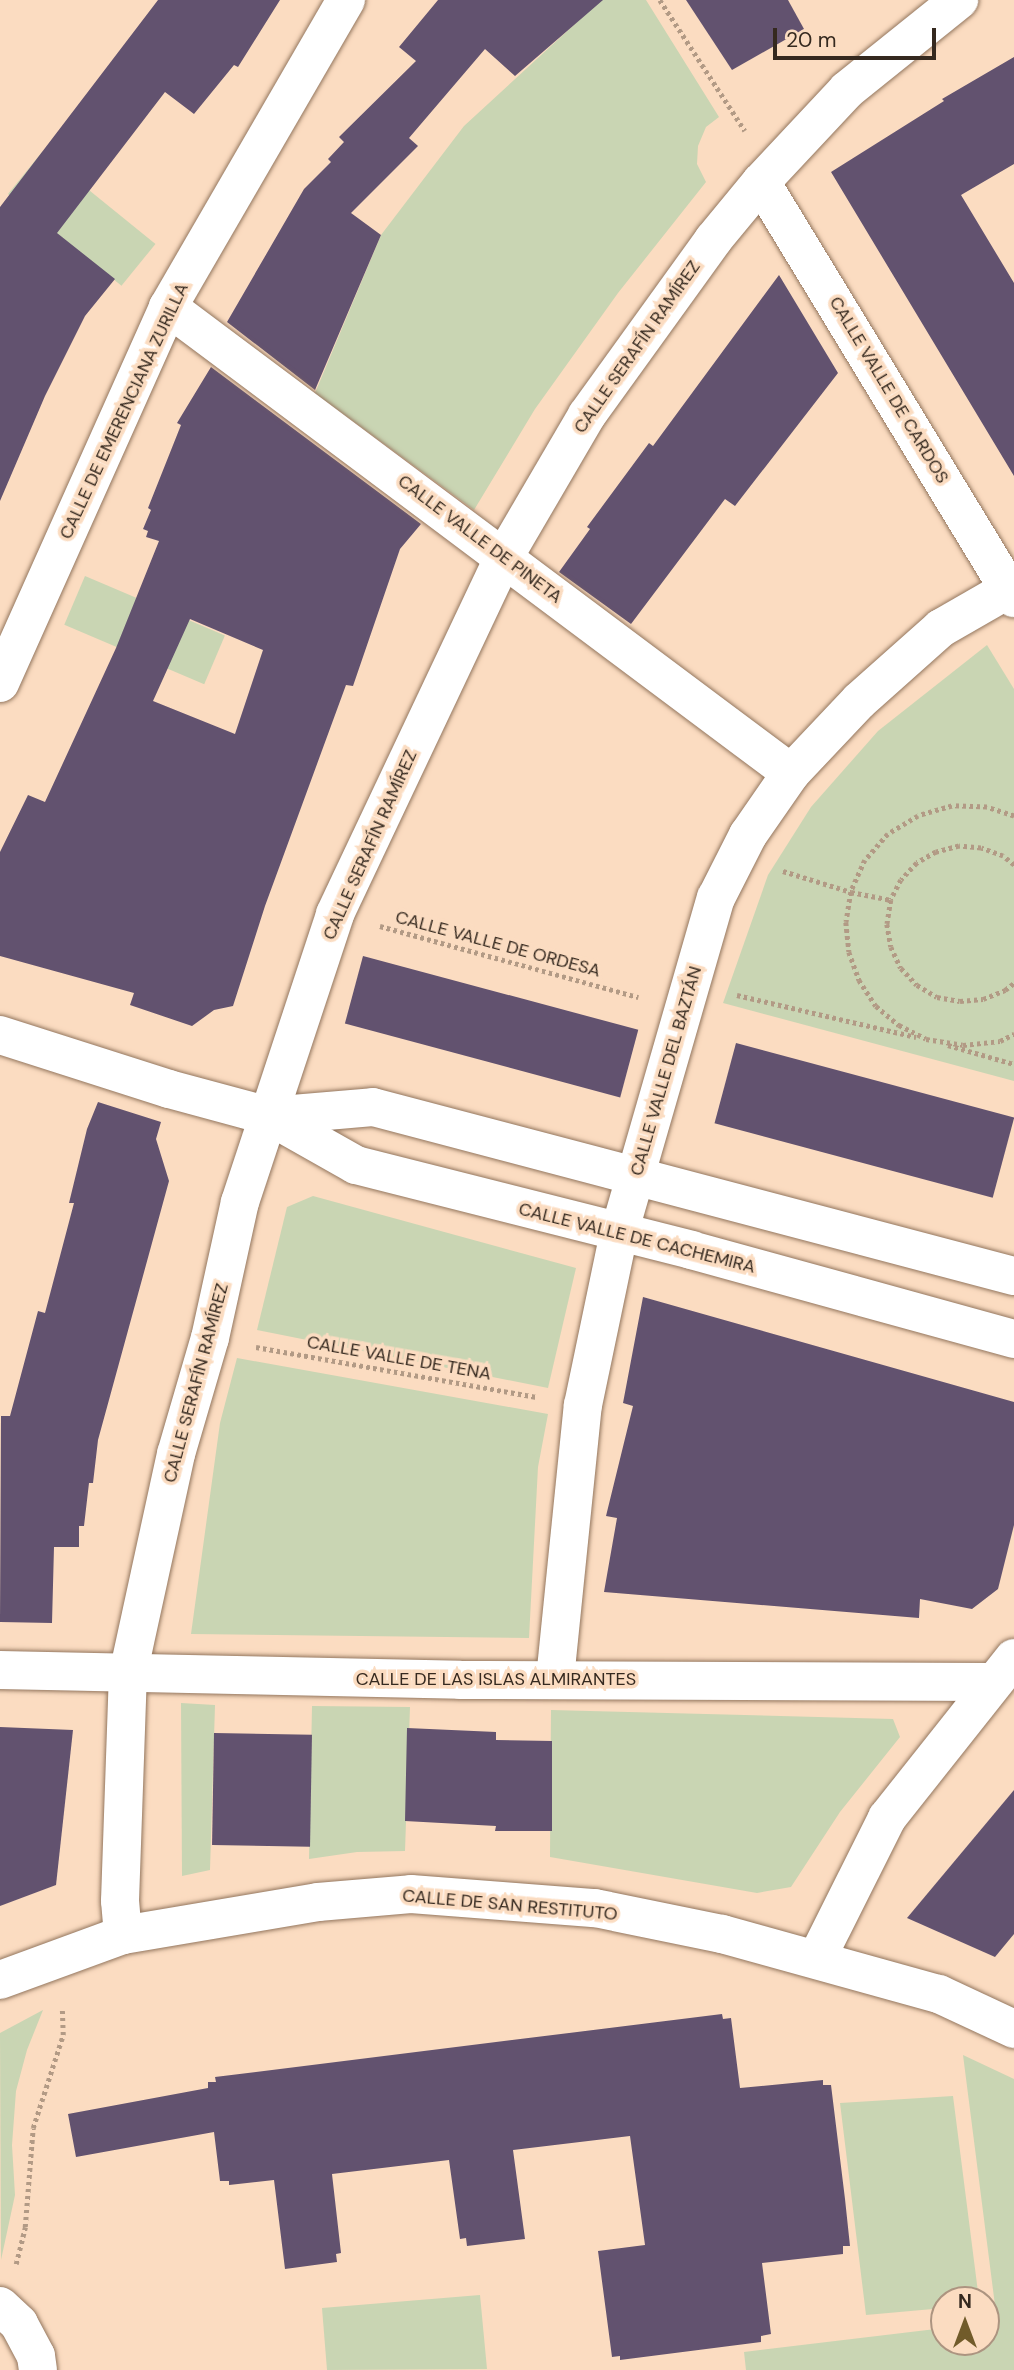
<!DOCTYPE html>
<meta charset="utf-8">
<style>
body{margin:0}
#map{position:relative;width:1014px;height:2370px;overflow:hidden;background:#fbdcc1;font-family:"DM Sans",sans-serif}
div>[style]{position:absolute}
.green>*{inset:0;background:#c9d5b3;transform-origin:0 0}
.building>*{inset:0;background:#62526f;transform-origin:0 0}
.path>*{height:4.5px;margin-top:-2.25px;transform-origin:0;background:repeating-linear-gradient(90deg,#b29a85 0 3.5px,transparent 0 7px)}
.roads{filter:drop-shadow(0 0 2px #93765e) drop-shadow(0 0 2px #93765e)}
.minor>*{height:38px;margin:-19px;padding:0 19px;transform-origin:19px;border-radius:19px;background:#fff}
span{translate:-50% -50%;white-space:nowrap;text-align:center;line-height:1.15;-webkit-text-stroke:7px #fbdcc1;paint-order:stroke}
.street-label{font-size:18px;color:#35291f}
.north{position:absolute;left:930px;top:2286px;width:70px;height:70px;box-sizing:border-box;background:#fbdcc1;border:2px solid #ac9480;border-radius:50%;rotate:0deg;font-size:19px;font-weight:700;line-height:28px;text-align:center;color:#35291f}
.north::after{content:'';display:block;margin:auto;width:24px;height:32px;background:#715b2a;clip-path:polygon(50% 0,100% 100%,50% 72%,0 100%)}
.scale{position:absolute;left:773px;top:28px;width:163px;height:32px;box-sizing:border-box;border:4px solid #35291f;border-top:0;padding-left:9px;font-size:21px;line-height:24px;white-space:nowrap;color:#35291f;-webkit-text-stroke:5px #fbdcc1;paint-order:stroke}
</style>
<div id="map">
<div class="green">
<i style="clip-path:polygon(601px 0,646px 0,719px 117px,706px 127px,698px 146px,697px 164px,706px 182px,618px 293px,535px 409px,474px 510px,315px 393px,381px 235px,464px 126px)"></i>
<i style="left:42px;top:152px;width:146px;height:54px;rotate:39deg"></i>
<i style="left:85px;top:576px;width:152px;height:53px;rotate:23deg"></i>
<i style="clip-path:polygon(987px 645px,1014px 689px,1014px 1081px,723px 1003px,768px 875px,811px 807px,878px 731px)"></i>
<i style="clip-path:polygon(313px 1196px,576px 1268px,548px 1388px,257px 1330px,287px 1207px)"></i>
<i style="clip-path:polygon(237px 1358px,548px 1414px,538px 1467px,529px 1638px,191px 1634px,220px 1423px)"></i>
<i style="clip-path:polygon(181px 1703px,215px 1705px,210px 1870px,182px 1876px)"></i>
<i style="clip-path:polygon(312px 1706px,410px 1707px,405px 1851px,357px 1852px,309px 1859px)"></i>
<i style="clip-path:polygon(551px 1710px,893px 1719px,900px 1737px,840px 1812px,791px 1887px,757px 1893px,550px 1857px)"></i>
<i style="clip-path:polygon(43px 2010px,27px 2050px,16px 2091px,12px 2145px,15px 2195px,1px 2260px,0 2033px)"></i>
<i style="clip-path:polygon(963px 2055px,1014px 2079px,1014px 2370px,746px 2370px,744px 2352px,944px 2328px,944px 2342px,986px 2342px,986px 2323px,997px 2321px)"></i>
<i style="clip-path:polygon(953px 2096px,979px 2300px,944px 2300px,944px 2308px,866px 2315px,840px 2103px)"></i>
<i style="clip-path:polygon(480px 2295px,487px 2369px,327px 2370px,322px 2308px)"></i>
</div>
<div class="building">
<i style="clip-path:polygon(158px 0,280px 0,238px 67px,234px 65px,194px 114px,165px 92px,57px 233px,115px 279px,85px 316px,45px 396px,0 501px,0 207px)"></i>
<i style="clip-path:polygon(438px 0,603px 0,515px 76px,485px 49px,409px 138px,418px 146px,351px 213px,381px 235px,315px 390px,227px 322px,304px 189px,331px 162px,328px 159px,344px 142px,339px 137px,416px 61px,399px 47px)"></i>
<i style="clip-path:polygon(686px 0,788px 0,804px 29px,732px 70px)"></i>
<i style="clip-path:polygon(1014px 57px,1014px 164px,961px 195px,1014px 283px,1014px 476px,831px 172px,944px 101px,942px 99px)"></i>
<i style="clip-path:polygon(779px 275px,838px 373px,735px 506px,725px 499px,631px 624px,559px 572px,590px 529px,587px 527px,649px 443px,653px 446px)"></i>
<i style="clip-path:polygon(evenodd,211px 367px,421px 524px,400px 549px,353px 686px,346px 685px,265px 906px,233px 1006px,214px 1010px,192px 1026px,130px 1005px,134px 993px,0 956px,0 852px,28px 795px,45px 802px,116px 648px,159px 541px,146px 537px,148px 531px,143px 529px,151px 510px,148px 508px,181px 425px,177px 423px,211px 367px,190px 619px,263px 650px,235px 734px,153px 701px,190px 619px)"></i>
<i style="left:363px;top:956px;width:285px;height:70px;rotate:15deg"></i>
<i style="left:736px;top:1043px;width:288px;height:83px;rotate:15deg"></i>
<i style="clip-path:polygon(98px 1102px,161px 1122px,156px 1139px,169px 1181px,98px 1440px,93px 1483px,89px 1483px,84px 1526px,79px 1526px,79px 1547px,54px 1547px,52px 1623px,0 1622px,1px 1416px,10px 1416px,38px 1311px,45px 1313px,74px 1203px,69px 1203px,87px 1129px)"></i>
<i style="clip-path:polygon(643px 1297px,1014px 1402px,1014px 1525px,998px 1589px,972px 1609px,920px 1599px,919px 1618px,604px 1592px,617px 1518px,606px 1516px,633px 1406px,623px 1403px)"></i>
<i style="clip-path:polygon(0 1727px,73px 1730px,56px 1885px,0 1906px)"></i>
<i style="clip-path:polygon(407px 1728px,496px 1732px,496px 1740px,552px 1741px,552px 1831px,495px 1831px,496px 1826px,405px 1821px)"></i>
<i style="left:214px;top:1733px;width:98px;height:112px;rotate:1deg"></i>
<i style="clip-path:polygon(1014px 1790px,1014px 1934px,995px 1957px,907px 1918px)"></i>
<i style="clip-path:polygon(722px 2014px,723px 2019px,731px 2018px,740px 2088px,823px 2080px,823px 2085px,831px 2085px,845px 2199px,850px 2246px,843px 2246px,843px 2254px,762px 2263px,771px 2334px,761px 2336px,761px 2342px,620px 2360px,620px 2356px,612px 2357px,598px 2251px,645px 2245px,630px 2136px,513px 2150px,525px 2239px,467px 2246px,466px 2238px,460px 2239px,449px 2160px,332px 2174px,341px 2253px,336px 2254px,337px 2262px,285px 2269px,274px 2180px,229px 2185px,229px 2181px,220px 2181px,214px 2132px,76px 2157px,68px 2114px,208px 2088px,208px 2082px,216px 2082px,215px 2077px)"></i>
</div>
<div class="path">
<i style="left:660px;top:0;width:156px;rotate:57deg"></i>
<i style="left:1014px;top:816px;width:28px;rotate:-162deg"></i>
<i style="left:987px;top:807px;width:35px;rotate:-178deg"></i>
<i style="left:952px;top:806px;width:35px;rotate:164deg"></i>
<i style="left:918px;top:816px;width:35px;rotate:149deg"></i>
<i style="left:888px;top:834px;width:35px;rotate:131deg"></i>
<i style="left:865px;top:860px;width:35px;rotate:114deg"></i>
<i style="left:851px;top:892px;width:30px;rotate:99deg"></i>
<i style="left:846px;top:922px;width:30px;rotate:84deg"></i>
<i style="left:849px;top:952px;width:30px;rotate:70deg"></i>
<i style="left:859px;top:980px;width:31px;rotate:57deg"></i>
<i style="left:876px;top:1006px;width:30px;rotate:40deg"></i>
<i style="left:899px;top:1025px;width:30px;rotate:27deg"></i>
<i style="left:926px;top:1039px;width:37px;rotate:9deg"></i>
<i style="left:963px;top:1045px;width:37px;rotate:-6deg"></i>
<i style="left:1000px;top:1041px;width:16px;rotate:-27deg"></i>
<i style="left:1014px;top:865px;width:14px;rotate:-141deg"></i>
<i style="left:1003px;top:856px;width:23px;rotate:-160deg"></i>
<i style="left:981px;top:848px;width:22px;rotate:-175deg"></i>
<i style="left:959px;top:846px;width:24px;rotate:165deg"></i>
<i style="left:936px;top:852px;width:22px;rotate:150deg"></i>
<i style="left:917px;top:863px;width:23px;rotate:133deg"></i>
<i style="left:901px;top:880px;width:22px;rotate:117deg"></i>
<i style="left:891px;top:900px;width:24px;rotate:99deg"></i>
<i style="left:887px;top:924px;width:23px;rotate:80deg"></i>
<i style="left:891px;top:947px;width:23px;rotate:65deg"></i>
<i style="left:901px;top:968px;width:23px;rotate:47deg"></i>
<i style="left:917px;top:985px;width:23px;rotate:31deg"></i>
<i style="left:937px;top:997px;width:23px;rotate:10deg"></i>
<i style="left:960px;top:1001px;width:23px;rotate:-5deg"></i>
<i style="left:983px;top:999px;width:24px;rotate:-22deg"></i>
<i style="left:1005px;top:990px;width:11px;rotate:-38deg"></i>
<i style="left:783px;top:871px;width:71px;rotate:17.2deg"></i>
<i style="left:851px;top:892px;width:41px;rotate:11.3deg"></i>
<i style="left:380px;top:926px;width:268px;rotate:15.4deg"></i>
<i style="left:737px;top:995px;width:184px;rotate:13.2deg"></i>
<i style="left:948px;top:1045px;width:69px;rotate:16.1deg"></i>
<i style="left:256px;top:1347px;width:285px;rotate:10.1deg"></i>
<i style="left:16px;top:2264px;width:38px;rotate:-76deg"></i>
<i style="left:25px;top:2227px;width:99px;rotate:-85.4deg"></i>
<i style="left:33px;top:2128px;width:98px;rotate:-72.1deg"></i>
<i style="left:63px;top:2035px;width:26px;rotate:-92deg"></i>
</div>
<div class="roads">
<div class="minor">
<i style="left:761px;top:182px;width:487px;rotate:58.7deg"></i>
<i style="left:168px;top:307px;width:778px;rotate:36.8deg"></i>
<i style="left:0;top:683px;width:412px;rotate:-65.9deg"></i>
<i style="left:168px;top:307px;width:355px;rotate:-59.9deg"></i>
<i style="left:0;top:1035px;width:177px;rotate:17.7deg"></i>
<i style="left:169px;top:1089px;width:104px;rotate:15.1deg"></i>
<i style="left:269px;top:1116px;width:100px;rotate:29.4deg"></i>
<i style="left:356px;top:1165px;width:346px;rotate:14.2deg"></i>
<i style="left:691px;top:1250px;width:335px;rotate:15.4deg"></i>
<i style="left:269px;top:1116px;width:104px;rotate:-4.9deg"></i>
<i style="left:373px;top:1107px;width:663px;rotate:14.77deg"></i>
<i style="left:0;top:1670px;width:460px;rotate:1.2deg"></i>
<i style="left:460px;top:1680px;width:532px;rotate:0.22deg"></i>
<i style="left:555px;top:1679px;width:275px;rotate:-84.2deg"></i>
<i style="left:583px;top:1405px;width:176px;rotate:-78.2deg"></i>
<i style="left:619px;top:1233px;width:349px;rotate:-73.9deg"></i>
<i style="left:716px;top:898px;width:71px;rotate:-63.1deg"></i>
<i style="left:748px;top:835px;width:75px;rotate:-55.3deg"></i>
<i style="left:791px;top:773px;width:99px;rotate:-46.6deg"></i>
<i style="left:859px;top:701px;width:110px;rotate:-41.7deg"></i>
<i style="left:941px;top:628px;width:84px;rotate:-29.9deg"></i>
<i style="left:123px;top:1935px;width:34px;rotate:-95deg"></i>
<i style="left:120px;top:1901px;width:227px;rotate:-88deg"></i>
<i style="left:128px;top:1674px;width:225px;rotate:-77.7deg"></i>
<i style="left:176px;top:1454px;width:121px;rotate:-73.7deg"></i>
<i style="left:210px;top:1338px;width:139px;rotate:-77.6deg"></i>
<i style="left:240px;top:1202px;width:303px;rotate:-71.7deg"></i>
<i style="left:335px;top:914px;width:395px;rotate:-64.7deg"></i>
<i style="left:504px;top:557px;width:164px;rotate:-59.7deg"></i>
<i style="left:587px;top:415px;width:216px;rotate:-54.2deg"></i>
<i style="left:713px;top:240px;width:75px;rotate:-50.4deg"></i>
<i style="left:761px;top:182px;width:126px;rotate:-46.9deg"></i>
<i style="left:847px;top:90px;width:144px;rotate:-38.8deg"></i>
<i style="left:817px;top:1958px;width:157px;rotate:-63.4deg"></i>
<i style="left:887px;top:1818px;width:204px;rotate:-51.6deg"></i>
<i style="left:0;top:1980px;width:131px;rotate:-20.1deg"></i>
<i style="left:123px;top:1935px;width:198px;rotate:-9.6deg"></i>
<i style="left:318px;top:1902px;width:93px;rotate:-4.9deg"></i>
<i style="left:411px;top:1894px;width:185px;rotate:4.4deg"></i>
<i style="left:595px;top:1908px;width:130px;rotate:11.6deg"></i>
<i style="left:722px;top:1934px;width:225px;rotate:15.5deg"></i>
<i style="left:939px;top:1994px;width:83px;rotate:25deg"></i>
<i style="left:0;top:2306px;width:26px;rotate:43deg"></i>
<i style="left:19px;top:2324px;width:36px;rotate:62deg"></i>
<i style="left:36px;top:2356px;width:14px;rotate:82deg"></i>
</div>
</div>
<div class="street-label">
<span style="left:637px;top:347px;rotate:-55deg">CALLE SERAFÍN RAMÍREZ</span>
<span style="left:889px;top:390px;rotate:59deg">CALLE VALLE DE CARDOS</span>
<span style="left:124px;top:411px;rotate:-65deg">CALLE DE EMERENCIANA ZURILLA</span>
<span style="left:480px;top:539px;rotate:37deg">CALLE VALLE DE PINETA</span>
<span style="left:370px;top:845px;rotate:-66deg">CALLE SERAFÍN RAMÍREZ</span>
<span style="left:498px;top:944px;rotate:15deg">CALLE VALLE DE ORDESA</span>
<span style="left:666px;top:1071px;rotate:-74deg">CALLE VALLE DEL BAZTÁN</span>
<span style="left:637px;top:1238px;rotate:14deg">CALLE VALLE DE CACHEMIRA</span>
<span style="left:399px;top:1358px;rotate:10deg">CALLE VALLE DE TENA</span>
<span style="left:196px;top:1383px;rotate:-75deg">CALLE SERAFÍN RAMÍREZ</span>
<span style="left:496px;top:1679px">CALLE DE LAS ISLAS ALMIRANTES</span>
<span style="left:510px;top:1905px;rotate:5deg">CALLE DE SAN RESTITUTO</span>
</div>
<div class="north">N</div>
<div class="scale">20 m</div>
</div>
